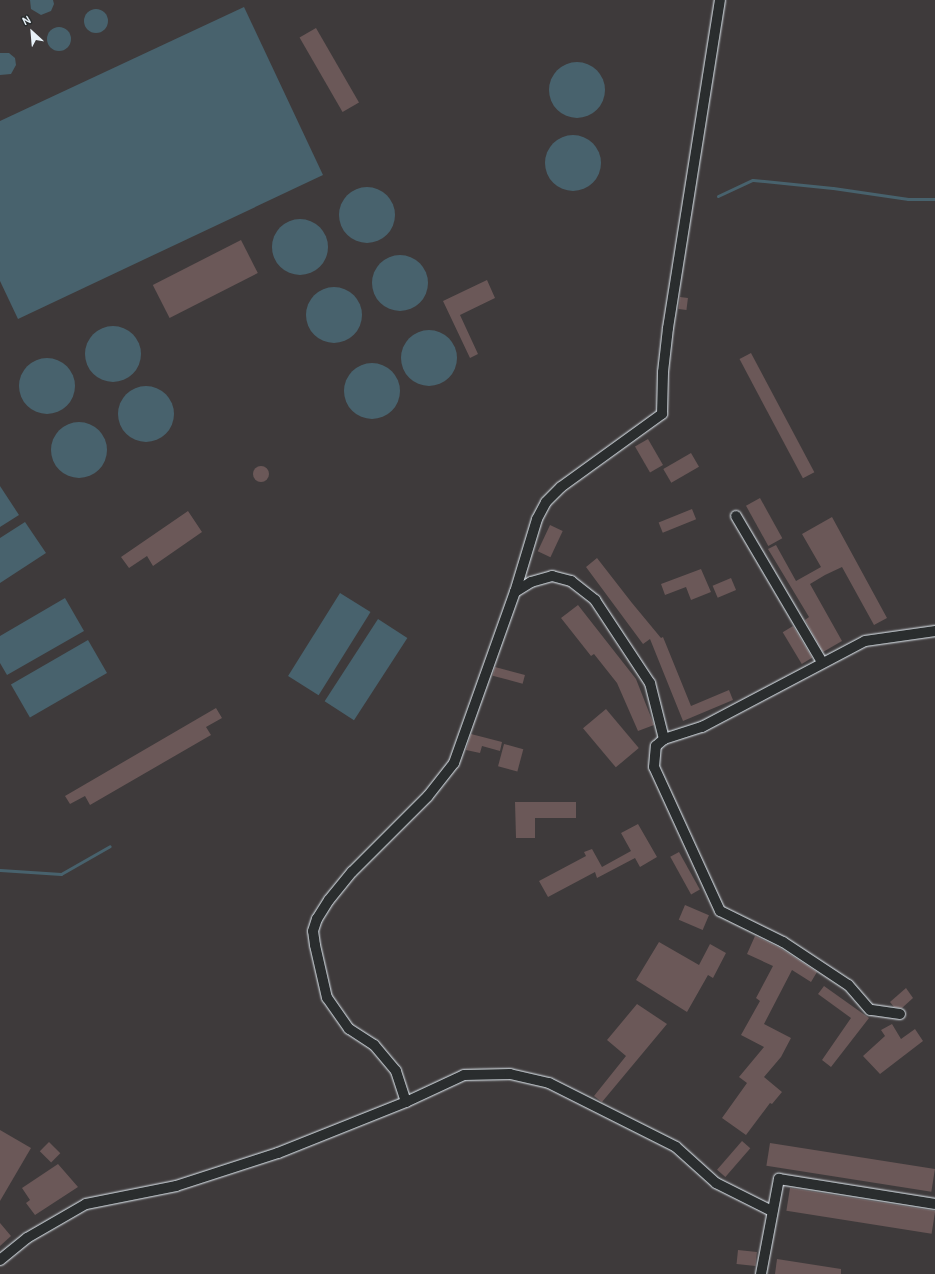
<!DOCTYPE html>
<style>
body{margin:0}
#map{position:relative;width:935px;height:1274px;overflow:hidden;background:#3e3a3b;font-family:Pangolin,sans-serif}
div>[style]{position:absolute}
.water>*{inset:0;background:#48626d;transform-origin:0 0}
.round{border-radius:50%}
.stream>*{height:3px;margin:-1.5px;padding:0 1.5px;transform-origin:1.5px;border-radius:1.5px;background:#48626d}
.building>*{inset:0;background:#6b5858;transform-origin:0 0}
.roads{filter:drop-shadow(0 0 1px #e8f1f8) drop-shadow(0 0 1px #e8f1f8)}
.street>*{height:10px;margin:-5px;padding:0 5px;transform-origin:5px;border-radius:5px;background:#2a2d2e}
span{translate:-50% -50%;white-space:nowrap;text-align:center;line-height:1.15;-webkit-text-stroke:4px #2a2d2e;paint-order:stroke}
.north{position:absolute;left:12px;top:12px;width:40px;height:40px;-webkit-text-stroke:3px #2a2d2e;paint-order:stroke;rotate:334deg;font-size:11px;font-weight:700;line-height:16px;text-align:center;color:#e8f1f8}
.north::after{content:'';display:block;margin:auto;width:14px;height:18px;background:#e8f1f8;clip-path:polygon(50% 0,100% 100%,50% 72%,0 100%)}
</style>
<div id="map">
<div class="water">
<i style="clip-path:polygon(30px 0,53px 0,54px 4px,51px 11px,41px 15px,31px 9px)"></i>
<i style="clip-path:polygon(244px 7px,323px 175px,18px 319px,0 281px,0 121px)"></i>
<i class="round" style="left:84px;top:9px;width:24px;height:24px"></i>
<i class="round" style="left:47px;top:27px;width:24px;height:24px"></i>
<i style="clip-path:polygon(0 53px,9px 53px,15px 58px,16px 65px,11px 74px,0 75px)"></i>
<i class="round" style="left:549px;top:62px;width:56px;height:56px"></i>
<i class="round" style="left:545px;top:135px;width:56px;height:56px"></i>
<i class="round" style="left:339px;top:187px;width:56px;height:56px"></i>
<i class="round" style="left:272px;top:219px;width:56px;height:56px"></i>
<i class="round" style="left:372px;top:255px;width:56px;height:56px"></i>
<i class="round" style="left:306px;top:287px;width:56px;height:56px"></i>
<i class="round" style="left:85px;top:326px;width:56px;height:56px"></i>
<i class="round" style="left:401px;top:330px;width:56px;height:56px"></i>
<i class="round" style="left:19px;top:358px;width:56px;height:56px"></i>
<i class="round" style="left:344px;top:363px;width:56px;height:56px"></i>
<i class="round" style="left:118px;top:386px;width:56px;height:56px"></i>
<i class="round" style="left:51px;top:422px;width:56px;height:56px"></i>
<i style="clip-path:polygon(0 486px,19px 515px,0 527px)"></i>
<i style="clip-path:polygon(25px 522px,46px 553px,0 583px,0 538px)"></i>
<i style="left:340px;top:593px;width:36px;height:98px;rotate:32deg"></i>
<i style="clip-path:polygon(65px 598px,84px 631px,7px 675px,0 663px,0 636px)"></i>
<i style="left:378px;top:619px;width:35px;height:98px;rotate:33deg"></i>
<i style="left:88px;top:640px;width:38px;height:89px;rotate:60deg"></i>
</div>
<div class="stream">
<i style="left:718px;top:196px;width:38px;rotate:-25deg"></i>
<i style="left:753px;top:180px;width:80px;rotate:5.7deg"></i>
<i style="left:833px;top:188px;width:76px;rotate:8.3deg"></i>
<i style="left:908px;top:199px;width:27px"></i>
<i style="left:0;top:870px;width:61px;rotate:3.8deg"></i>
<i style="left:61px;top:874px;width:56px;rotate:-29.7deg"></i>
</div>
<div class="building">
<i style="left:316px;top:28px;width:86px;height:19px;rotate:60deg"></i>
<i style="left:241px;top:240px;width:37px;height:99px;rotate:63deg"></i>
<i style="clip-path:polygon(487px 280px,495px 298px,460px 315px,478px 354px,470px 358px,443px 301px)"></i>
<i style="left:680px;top:297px;width:8px;height:12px;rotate:7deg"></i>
<i style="left:751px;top:353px;width:135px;height:13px;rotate:62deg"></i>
<i style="left:648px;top:439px;width:30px;height:15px;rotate:60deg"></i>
<i style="left:691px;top:453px;width:16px;height:32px;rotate:60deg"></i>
<i class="round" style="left:253px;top:466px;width:16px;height:16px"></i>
<i style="left:760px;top:498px;width:46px;height:16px;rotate:61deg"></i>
<i style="left:692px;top:509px;width:11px;height:36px;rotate:68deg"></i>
<i style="clip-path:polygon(188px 511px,202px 532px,153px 566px,147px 556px,129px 568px,121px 557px)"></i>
<i style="clip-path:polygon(832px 517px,887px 618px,874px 625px,842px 567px,825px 575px,810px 584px,842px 641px,823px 652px,805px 620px,809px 617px,768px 549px,776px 545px,796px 581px,821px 567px,802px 534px)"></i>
<i style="left:550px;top:525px;width:14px;height:29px;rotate:25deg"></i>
<i style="clip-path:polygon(597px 558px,632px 603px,661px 638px,663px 637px,691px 706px,729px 690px,733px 700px,683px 721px,650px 639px,643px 644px,586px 567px)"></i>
<i style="clip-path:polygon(701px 569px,711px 592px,691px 600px,686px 587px,665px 595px,661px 584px)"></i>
<i style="left:731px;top:578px;width:13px;height:20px;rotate:67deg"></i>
<i style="clip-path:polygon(578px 605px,636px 679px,654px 725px,638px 731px,617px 683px,594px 654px,591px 656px,561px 618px)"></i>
<i style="left:793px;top:626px;width:37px;height:12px;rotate:59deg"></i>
<i style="left:495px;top:667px;width:31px;height:9px;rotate:15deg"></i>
<i style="clip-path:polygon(216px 708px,222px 718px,206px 727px,211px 735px,90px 805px,85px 796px,70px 804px,65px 796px)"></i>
<i style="left:606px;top:709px;width:51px;height:30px;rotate:50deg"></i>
<i style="clip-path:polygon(471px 734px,502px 742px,500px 751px,482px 746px,480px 753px,466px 750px)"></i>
<i style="left:504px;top:744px;width:20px;height:23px;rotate:15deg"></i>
<i style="clip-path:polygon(515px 802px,576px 802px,576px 818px,535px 818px,535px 838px,516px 838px)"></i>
<i style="clip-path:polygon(638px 824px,657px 857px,640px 867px,635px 858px,597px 878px,595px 872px,548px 897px,539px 881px,586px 856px,584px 852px,592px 849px,602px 867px,631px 851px,621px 833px)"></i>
<i style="left:679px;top:852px;width:43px;height:10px;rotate:61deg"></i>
<i style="left:685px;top:905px;width:26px;height:16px;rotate:23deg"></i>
<i style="clip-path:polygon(755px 936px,780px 948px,817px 972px,811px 982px,792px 970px,764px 1024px,791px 1038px,781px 1057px,764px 1077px,782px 1092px,772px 1104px,770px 1103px,746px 1135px,722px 1118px,747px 1083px,739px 1077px,764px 1047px,741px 1035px,760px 1001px,756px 998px,773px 966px,747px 954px)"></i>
<i style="clip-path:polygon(659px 942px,699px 965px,710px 944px,726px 953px,713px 978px,708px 975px,687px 1012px,636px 980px)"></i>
<i style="clip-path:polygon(824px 986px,869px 1018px,831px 1067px,822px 1060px,851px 1018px,818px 994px)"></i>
<i style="clip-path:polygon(906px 988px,913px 998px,902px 1008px,894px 1007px,890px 1002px)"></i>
<i style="clip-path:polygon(637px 1004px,667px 1024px,602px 1102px,594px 1096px,626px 1056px,607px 1040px)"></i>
<i style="clip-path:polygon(892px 1024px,901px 1039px,915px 1029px,923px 1041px,880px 1074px,863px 1056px,885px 1036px,881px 1030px)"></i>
<i style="clip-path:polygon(0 1130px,31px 1148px,0 1201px)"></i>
<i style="left:742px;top:1141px;width:11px;height:38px;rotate:41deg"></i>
<i style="left:49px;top:1142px;width:16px;height:13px;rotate:45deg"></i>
<i style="left:770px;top:1143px;width:167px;height:23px;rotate:9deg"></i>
<i style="clip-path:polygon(58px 1164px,78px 1187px,35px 1215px,26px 1203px,30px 1200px,22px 1188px)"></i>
<i style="left:790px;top:1188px;width:147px;height:23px;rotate:9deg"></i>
<i style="clip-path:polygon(0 1223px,11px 1236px,0 1246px)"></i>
<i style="left:738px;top:1250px;width:19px;height:14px;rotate:6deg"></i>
<i style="clip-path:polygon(777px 1259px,841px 1269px,841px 1274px,775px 1274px)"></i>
</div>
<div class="roads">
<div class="street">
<i style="left:736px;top:516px;width:169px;rotate:59.5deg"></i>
<i style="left:515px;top:592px;width:19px;rotate:-32deg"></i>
<i style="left:531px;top:582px;width:22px;rotate:-16deg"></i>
<i style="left:552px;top:576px;width:20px;rotate:15deg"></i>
<i style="left:571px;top:581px;width:31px;rotate:38deg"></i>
<i style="left:595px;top:600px;width:100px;rotate:56.5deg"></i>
<i style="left:650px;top:683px;width:58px;rotate:76deg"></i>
<i style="left:900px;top:1014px;width:30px;rotate:-172deg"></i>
<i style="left:870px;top:1010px;width:33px;rotate:-131deg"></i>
<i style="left:848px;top:985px;width:78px;rotate:-146.5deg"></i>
<i style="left:783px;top:942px;width:70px;rotate:-153.8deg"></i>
<i style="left:720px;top:911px;width:158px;rotate:-114.6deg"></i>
<i style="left:654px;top:767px;width:21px;rotate:-85deg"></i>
<i style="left:656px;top:746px;width:11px;rotate:-41deg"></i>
<i style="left:664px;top:739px;width:40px;rotate:-18deg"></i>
<i style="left:702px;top:727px;width:184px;rotate:-27.8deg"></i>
<i style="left:865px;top:641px;width:71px;rotate:-8.1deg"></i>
<i style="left:406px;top:1102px;width:33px;rotate:-108deg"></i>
<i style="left:396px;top:1071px;width:34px;rotate:-130deg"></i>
<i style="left:374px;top:1045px;width:30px;rotate:-147deg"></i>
<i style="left:349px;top:1029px;width:38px;rotate:-125deg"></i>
<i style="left:327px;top:998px;width:54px;rotate:-102.8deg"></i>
<i style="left:315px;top:945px;width:14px;rotate:-98deg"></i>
<i style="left:313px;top:931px;width:13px;rotate:-72deg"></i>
<i style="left:317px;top:919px;width:22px;rotate:-58deg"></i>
<i style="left:329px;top:900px;width:36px;rotate:-51deg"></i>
<i style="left:352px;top:872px;width:107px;rotate:-45deg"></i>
<i style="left:428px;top:796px;width:42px;rotate:-51.8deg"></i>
<i style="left:454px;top:763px;width:182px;rotate:-70.4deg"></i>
<i style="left:515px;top:592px;width:76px;rotate:-73.2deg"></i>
<i style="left:537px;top:519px;width:19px;rotate:-62deg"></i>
<i style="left:546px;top:502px;width:21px;rotate:-45deg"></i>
<i style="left:561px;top:487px;width:125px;rotate:-35.9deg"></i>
<i style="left:662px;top:414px;width:42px;rotate:-88.6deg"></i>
<i style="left:663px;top:372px;width:44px;rotate:-83.5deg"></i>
<i style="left:668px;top:328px;width:332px;rotate:-81deg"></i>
<i style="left:0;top:1260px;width:35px;rotate:-39deg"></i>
<i style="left:27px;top:1238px;width:68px;rotate:-30deg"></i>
<i style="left:86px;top:1204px;width:92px;rotate:-11.3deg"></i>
<i style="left:176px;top:1186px;width:107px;rotate:-17.9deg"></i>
<i style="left:278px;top:1153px;width:138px;rotate:-21.7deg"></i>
<i style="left:406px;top:1102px;width:64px;rotate:-25deg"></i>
<i style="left:464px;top:1075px;width:46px;rotate:-1.2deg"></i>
<i style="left:510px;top:1074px;width:40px;rotate:13deg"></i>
<i style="left:549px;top:1083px;width:142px;rotate:26.7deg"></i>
<i style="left:676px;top:1147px;width:54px;rotate:42deg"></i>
<i style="left:716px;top:1183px;width:63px;rotate:26.6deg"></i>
<i style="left:761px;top:1274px;width:97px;rotate:-79.3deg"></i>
<i style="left:779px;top:1179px;width:158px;rotate:9.1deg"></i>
</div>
</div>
<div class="north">N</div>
</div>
